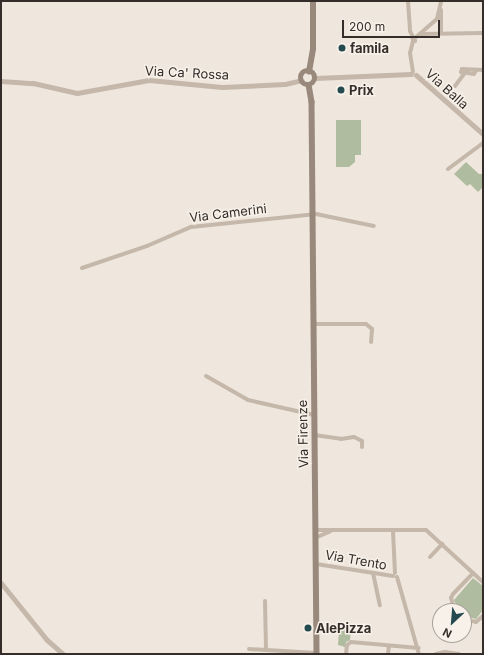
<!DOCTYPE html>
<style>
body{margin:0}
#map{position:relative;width:484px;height:655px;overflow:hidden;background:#efe7dd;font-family:Inter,sans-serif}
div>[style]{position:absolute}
.green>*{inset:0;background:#b0bc9f}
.minor>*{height:4px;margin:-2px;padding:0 2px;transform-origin:2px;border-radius:2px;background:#c5b8aa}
.tertiary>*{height:5px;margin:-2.5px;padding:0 2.5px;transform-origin:2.5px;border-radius:2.5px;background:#c5b8aa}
.secondary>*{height:5.5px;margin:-2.75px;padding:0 2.75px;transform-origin:2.75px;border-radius:2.75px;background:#99887c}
.secondary>.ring{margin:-2.75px;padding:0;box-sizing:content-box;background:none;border:5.5px solid #99887c;border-radius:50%}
.dots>*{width:11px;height:11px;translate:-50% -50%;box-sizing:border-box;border:2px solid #f7f1e9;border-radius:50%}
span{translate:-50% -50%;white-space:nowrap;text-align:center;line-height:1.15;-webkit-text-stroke:3px #f7f1e9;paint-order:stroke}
.poi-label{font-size:13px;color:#342d29;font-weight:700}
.left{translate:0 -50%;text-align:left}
.street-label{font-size:13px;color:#342d29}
.frame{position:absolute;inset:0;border:2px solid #342d29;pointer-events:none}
.north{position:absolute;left:432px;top:603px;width:40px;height:40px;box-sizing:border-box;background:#f7f1e9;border:1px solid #a9a39c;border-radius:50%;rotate:206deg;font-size:11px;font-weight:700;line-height:16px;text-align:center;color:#342d29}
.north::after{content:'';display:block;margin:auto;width:14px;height:18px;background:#244a50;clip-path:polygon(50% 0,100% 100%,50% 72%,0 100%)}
.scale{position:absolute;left:342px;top:20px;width:98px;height:18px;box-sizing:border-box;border:2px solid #342d29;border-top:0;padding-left:5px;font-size:12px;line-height:14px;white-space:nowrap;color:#342d29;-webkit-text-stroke:3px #f7f1e9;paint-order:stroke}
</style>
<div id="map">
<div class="green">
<i style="clip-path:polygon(336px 120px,361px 120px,361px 155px,355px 155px,355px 162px,349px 167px,336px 167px)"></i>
<i style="clip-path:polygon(466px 162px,479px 174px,483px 174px,483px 187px,478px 192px,470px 184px,467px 186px,454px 174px)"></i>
<i style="clip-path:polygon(473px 578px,483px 586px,483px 610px,476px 619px,464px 616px,464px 611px,459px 611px,454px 600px)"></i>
<i style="clip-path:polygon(351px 628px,350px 640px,346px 642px,345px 647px,338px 645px,339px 630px)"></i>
</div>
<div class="minor">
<i style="left:408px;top:1px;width:30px;rotate:86deg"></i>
<i style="left:410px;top:31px;width:11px;rotate:63deg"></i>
<i style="left:415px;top:41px;width:4px;rotate:-135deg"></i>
<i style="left:441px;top:10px;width:23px;rotate:90deg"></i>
<i style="left:421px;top:34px;width:62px;rotate:-0.9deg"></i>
<i style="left:415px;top:38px;width:29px;rotate:-41deg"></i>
<i style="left:437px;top:19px;width:18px;rotate:-77deg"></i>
<i style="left:413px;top:41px;width:12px;rotate:104deg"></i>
<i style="left:410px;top:53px;width:19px;rotate:81deg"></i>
<i style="left:476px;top:70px;width:4px;rotate:117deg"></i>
<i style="left:474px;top:74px;width:13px;rotate:-171deg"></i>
<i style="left:461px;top:72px;width:3px;rotate:-72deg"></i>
<i style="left:462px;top:69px;width:21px;rotate:3deg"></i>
<i style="left:455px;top:86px;width:15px;rotate:-53deg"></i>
<i style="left:448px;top:169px;width:44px;rotate:-36.6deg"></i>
<i style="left:82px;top:268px;width:69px;rotate:-18.7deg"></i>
<i style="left:147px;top:246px;width:48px;rotate:-23.4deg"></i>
<i style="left:191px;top:227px;width:126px;rotate:-5.9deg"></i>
<i style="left:316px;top:214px;width:59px;rotate:11.7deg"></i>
<i style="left:313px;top:324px;width:53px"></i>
<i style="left:366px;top:324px;width:8px;rotate:40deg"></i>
<i style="left:372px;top:329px;width:13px;rotate:94deg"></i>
<i style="left:206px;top:376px;width:48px;rotate:29.7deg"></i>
<i style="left:248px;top:400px;width:68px;rotate:12.8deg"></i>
<i style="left:314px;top:435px;width:27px;rotate:8deg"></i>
<i style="left:341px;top:439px;width:13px;rotate:-9deg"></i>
<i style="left:354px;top:437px;width:9px;rotate:27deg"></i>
<i style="left:362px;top:441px;width:6px;rotate:90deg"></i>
<i style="left:315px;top:530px;width:111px"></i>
<i style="left:426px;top:530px;width:77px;rotate:42.4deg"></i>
<i style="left:393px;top:531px;width:42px;rotate:87.3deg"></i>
<i style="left:315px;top:538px;width:17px;rotate:-24deg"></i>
<i style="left:430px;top:557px;width:18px;rotate:-47deg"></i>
<i style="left:316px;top:564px;width:78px;rotate:8.9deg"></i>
<i style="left:373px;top:573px;width:33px;rotate:78deg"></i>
<i style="left:397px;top:577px;width:80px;rotate:74.1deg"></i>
<i style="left:265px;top:601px;width:49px;rotate:88.8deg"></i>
<i style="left:455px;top:611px;width:14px;rotate:-107deg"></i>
<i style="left:451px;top:598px;width:4px;rotate:-63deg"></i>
<i style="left:453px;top:594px;width:29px;rotate:-46deg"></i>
<i style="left:464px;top:619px;width:12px;rotate:14deg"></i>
<i style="left:476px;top:622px;width:9px;rotate:-41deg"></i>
<i style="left:249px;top:649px;width:68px;rotate:3.4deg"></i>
<i style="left:346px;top:654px;width:9px;rotate:-84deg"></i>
<i style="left:347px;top:645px;width:5px;rotate:-37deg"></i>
<i style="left:351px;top:642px;width:68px;rotate:5deg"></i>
<i style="left:388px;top:654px;width:8px;rotate:-83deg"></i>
<i style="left:436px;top:654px;width:9px;rotate:-13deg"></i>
<i style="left:445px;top:652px;width:14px;rotate:8deg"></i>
</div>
<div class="tertiary">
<i style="left:416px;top:75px;width:89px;rotate:41.4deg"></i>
<i style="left:315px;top:78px;width:96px;rotate:-2.4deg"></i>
<i style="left:1px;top:81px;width:32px;rotate:4deg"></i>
<i style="left:33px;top:83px;width:45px;rotate:12.8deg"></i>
<i style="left:77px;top:93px;width:73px;rotate:-10.2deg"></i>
<i style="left:149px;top:80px;width:73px;rotate:5.5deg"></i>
<i style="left:222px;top:87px;width:63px;rotate:-2.7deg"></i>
<i style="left:285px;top:84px;width:17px;rotate:-13deg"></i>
<i style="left:1px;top:583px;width:73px;rotate:51.1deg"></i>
<i style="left:47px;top:640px;width:21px;rotate:41deg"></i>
</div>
<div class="secondary">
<i class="ring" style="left:301px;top:71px;width:8.5px;height:8.5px"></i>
<i style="left:309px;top:72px;width:23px;rotate:-80deg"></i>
<i style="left:313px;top:49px;width:48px;rotate:-90deg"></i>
<i style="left:309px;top:85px;width:17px;rotate:80deg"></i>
<i style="left:312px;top:102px;width:552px;rotate:89.48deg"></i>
</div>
<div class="dots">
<i style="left:342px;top:48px;background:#244a50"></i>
<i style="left:341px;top:90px;background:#244a50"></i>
<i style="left:308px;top:628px;background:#244a50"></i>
</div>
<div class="poi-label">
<span class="left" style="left:350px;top:48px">famila</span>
<span class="left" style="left:349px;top:90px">Prix</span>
<span class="left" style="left:316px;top:628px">AlePizza</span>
</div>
<div class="street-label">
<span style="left:187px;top:73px;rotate:3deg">Via Ca' Rossa</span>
<span style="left:447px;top:89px;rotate:42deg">Via Balla</span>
<span style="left:228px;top:213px;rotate:-7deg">Via Camerini</span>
<span style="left:303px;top:434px;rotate:-91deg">Via Firenze</span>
<span style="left:356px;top:560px;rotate:10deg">Via Trento</span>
</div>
<div class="frame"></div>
<div class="north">N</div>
<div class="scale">200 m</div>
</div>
